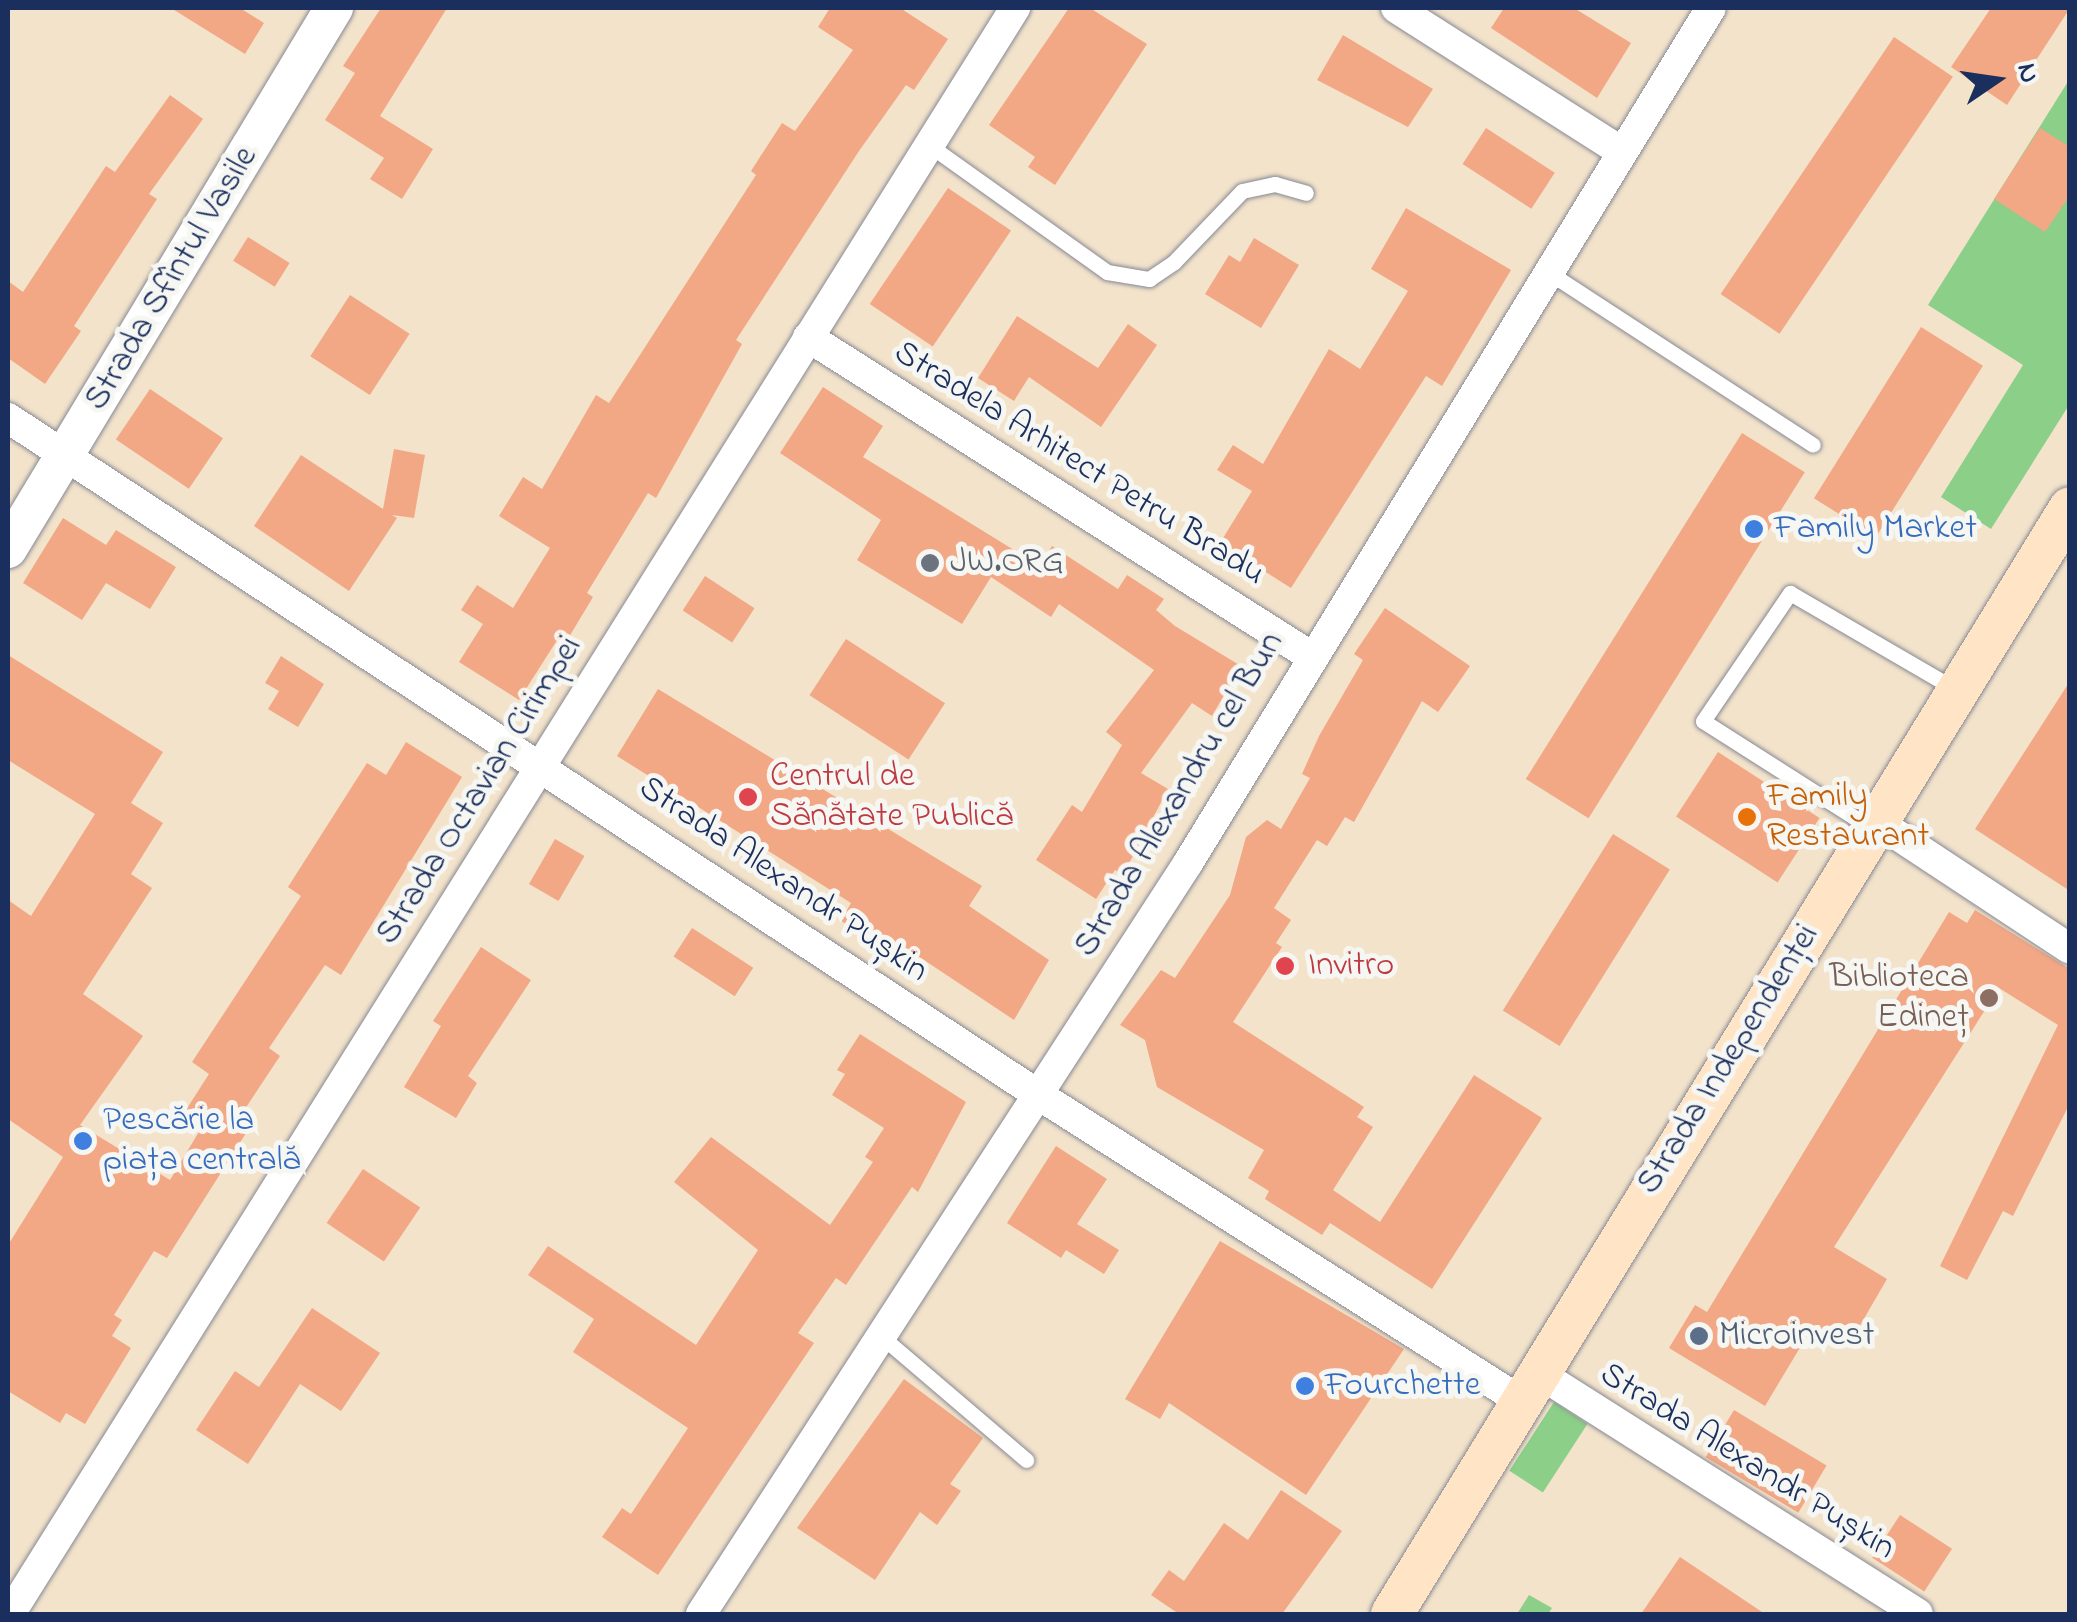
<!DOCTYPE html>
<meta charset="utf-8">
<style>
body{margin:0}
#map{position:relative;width:2077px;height:1622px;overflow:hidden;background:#f3e3cb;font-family:"Indie Flower",sans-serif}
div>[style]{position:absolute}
.green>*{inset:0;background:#8bcf88;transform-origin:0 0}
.building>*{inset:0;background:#f2a785;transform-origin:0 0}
.roads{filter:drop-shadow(0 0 2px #878994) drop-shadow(0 0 2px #878994)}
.service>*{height:15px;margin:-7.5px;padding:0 7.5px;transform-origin:7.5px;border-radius:7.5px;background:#fff}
.minor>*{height:30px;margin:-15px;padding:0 15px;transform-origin:15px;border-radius:15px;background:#fff}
.tertiary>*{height:38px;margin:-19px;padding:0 19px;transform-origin:19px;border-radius:19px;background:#fff}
.secondary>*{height:42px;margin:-21px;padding:0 21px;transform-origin:21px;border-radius:21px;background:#ffe4c6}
.dots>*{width:28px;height:28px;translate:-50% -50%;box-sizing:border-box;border:5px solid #f6f6f2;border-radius:50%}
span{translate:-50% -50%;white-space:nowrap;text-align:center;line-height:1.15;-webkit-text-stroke:10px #f6f6f2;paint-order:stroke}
.street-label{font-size:35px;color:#1b2f5e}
.shop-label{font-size:35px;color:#366cbe}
.left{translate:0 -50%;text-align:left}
.worship-label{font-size:35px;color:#5b616d}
.health-label{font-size:35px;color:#be3a42}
.food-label{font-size:35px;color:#c56008}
.education-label{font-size:35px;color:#785e54}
.right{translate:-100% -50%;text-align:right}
.service-label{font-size:35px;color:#4e5e75}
.frame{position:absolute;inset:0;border:10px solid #1b2f5e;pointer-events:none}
.north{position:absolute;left:1947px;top:30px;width:100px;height:100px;-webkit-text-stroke:8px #f6f6f2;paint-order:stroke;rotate:77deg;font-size:28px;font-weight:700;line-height:40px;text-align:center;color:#1b2f5e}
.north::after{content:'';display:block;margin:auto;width:35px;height:45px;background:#1b2f5e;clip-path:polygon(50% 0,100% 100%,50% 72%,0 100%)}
</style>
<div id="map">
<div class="green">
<i style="clip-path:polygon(2069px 80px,2069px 405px,1991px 529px,1941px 497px,2023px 365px,1928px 305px)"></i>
<i style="left:1554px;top:1402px;width:40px;height:82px;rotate:33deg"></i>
<i style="clip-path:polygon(1529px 1595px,1552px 1608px,1548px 1614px,1517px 1614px)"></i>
</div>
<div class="building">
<i style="clip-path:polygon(171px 8px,240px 8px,264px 23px,245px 54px)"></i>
<i style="clip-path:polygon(381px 8px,447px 8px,380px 116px,433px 149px,402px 199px,370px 179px,384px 158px,325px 120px,355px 73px,343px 66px)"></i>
<i style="clip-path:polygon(830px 8px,900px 8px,948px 39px,914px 90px,906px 85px,859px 151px,736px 340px,742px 344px,656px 498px,648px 493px,587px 593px,593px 597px,566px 642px,559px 637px,519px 700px,459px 662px,483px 624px,461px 610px,477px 585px,513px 608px,550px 548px,499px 516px,523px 477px,542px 489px,596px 395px,609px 403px,756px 175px,751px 171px,782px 123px,795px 131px,853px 50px,818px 27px)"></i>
<i style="clip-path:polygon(1069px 8px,1090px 8px,1147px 44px,1055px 185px,1028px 167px,1035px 157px,989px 125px)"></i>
<i style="clip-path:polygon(1504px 8px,1574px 8px,1631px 43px,1597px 98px,1491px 28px)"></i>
<i style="clip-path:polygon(1991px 8px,2070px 8px,2007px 105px,1951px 67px)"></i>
<i style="clip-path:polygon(1343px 35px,1433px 89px,1408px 127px,1317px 80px)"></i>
<i style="left:1894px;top:37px;width:71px;height:310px;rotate:34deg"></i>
<i style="clip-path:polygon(170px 95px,203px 119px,149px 194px,157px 199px,74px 326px,81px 331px,45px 384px,8px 358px,8px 281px,23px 292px,106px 166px,115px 172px)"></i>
<i style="left:1486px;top:128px;width:82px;height:43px;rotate:33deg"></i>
<i style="clip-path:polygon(2040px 128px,2070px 147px,2070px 195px,2045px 232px,1994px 199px)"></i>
<i style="left:948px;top:188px;width:76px;height:140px;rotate:34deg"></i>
<i style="clip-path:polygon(1406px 208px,1511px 270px,1442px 386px,1426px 376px,1291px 588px,1220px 543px,1252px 491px,1217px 470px,1233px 445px,1263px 464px,1329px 349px,1360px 369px,1408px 291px,1371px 269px)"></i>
<i style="left:248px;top:237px;width:49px;height:28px;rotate:32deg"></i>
<i style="clip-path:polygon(1254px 238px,1299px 265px,1261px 328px,1205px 294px,1229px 255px,1240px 262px)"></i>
<i style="left:350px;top:295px;width:71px;height:73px;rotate:33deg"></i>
<i style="clip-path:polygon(1017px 316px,1098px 368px,1128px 324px,1157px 345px,1101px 427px,1029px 377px,1014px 401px,978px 378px)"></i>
<i style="left:1921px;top:327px;width:73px;height:202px;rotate:32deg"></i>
<i style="clip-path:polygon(823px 387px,883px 426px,863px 457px,1040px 566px,1052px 546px,1118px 589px,1127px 575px,1164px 599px,1156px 610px,1175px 626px,1241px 666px,1212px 716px,1192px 703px,1141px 773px,1168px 789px,1123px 875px,1115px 870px,1096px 899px,1036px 860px,1072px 805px,1082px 812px,1122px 745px,1106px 732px,1154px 670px,1059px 604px,1051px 617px,991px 577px,962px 624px,857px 560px,881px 520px,780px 453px)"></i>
<i style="left:150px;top:389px;width:88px;height:61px;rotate:34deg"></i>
<i style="left:1742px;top:433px;width:74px;height:408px;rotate:32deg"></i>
<i style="clip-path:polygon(394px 449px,425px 455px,414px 518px,392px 515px,397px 518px,349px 591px,254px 526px,301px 455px,383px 509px)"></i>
<i style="clip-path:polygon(63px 518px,106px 545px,116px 530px,176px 567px,150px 609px,106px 583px,82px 620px,23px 583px)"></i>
<i style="left:705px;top:576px;width:59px;height:41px;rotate:33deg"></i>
<i style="clip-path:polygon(1385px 608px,1470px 666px,1438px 712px,1422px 701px,1354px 822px,1345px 817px,1327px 846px,1317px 840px,1274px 908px,1291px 920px,1276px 943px,1282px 947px,1233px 1022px,1364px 1107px,1357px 1117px,1373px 1127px,1333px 1190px,1380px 1222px,1474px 1075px,1542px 1118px,1432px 1289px,1330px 1223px,1322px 1235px,1265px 1199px,1269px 1191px,1248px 1178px,1264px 1150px,1157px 1087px,1145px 1040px,1120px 1025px,1161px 970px,1175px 978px,1230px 895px,1246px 837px,1267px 820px,1281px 829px,1310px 778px,1302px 774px,1319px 736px,1363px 660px,1354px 654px)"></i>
<i style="left:846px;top:639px;width:118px;height:67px;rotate:33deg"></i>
<i style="clip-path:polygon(8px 655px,163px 752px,131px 803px,163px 823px,131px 874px,152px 888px,83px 994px,143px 1036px,80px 1125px,170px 1180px,203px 1125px,184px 1113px,209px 1074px,192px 1062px,301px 896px,288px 887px,367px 763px,386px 775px,406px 742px,462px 777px,341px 975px,325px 965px,269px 1048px,280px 1056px,241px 1115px,253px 1122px,167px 1258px,154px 1251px,114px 1315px,122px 1320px,112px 1336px,131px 1348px,85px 1424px,66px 1413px,60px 1423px,8px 1391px,8px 1245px,63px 1157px,8px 1119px,8px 900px,31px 916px,95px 814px,8px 760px)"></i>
<i style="clip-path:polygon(281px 656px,324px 684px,298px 727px,268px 709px,279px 691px,265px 683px)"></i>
<i style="clip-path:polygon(2070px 681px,2070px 891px,1975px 829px)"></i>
<i style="clip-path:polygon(658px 689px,982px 886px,969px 906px,1049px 960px,1014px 1020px,903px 946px,898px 954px,841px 921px,851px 903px,617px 756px)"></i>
<i style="left:1718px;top:752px;width:121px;height:77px;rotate:33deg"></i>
<i style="left:1613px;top:834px;width:67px;height:208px;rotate:32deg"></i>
<i style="left:555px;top:839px;width:34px;height:52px;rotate:30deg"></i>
<i style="clip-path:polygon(1975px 910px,2070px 969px,2070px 1103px,2013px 1216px,2003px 1211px,1967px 1280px,1940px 1266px,2058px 1025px,1999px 988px,1834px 1247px,1887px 1279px,1855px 1334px,1838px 1323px,1827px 1341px,1810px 1331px,1765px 1406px,1669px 1348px,1695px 1305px,1707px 1312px,1949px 912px,1967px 923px)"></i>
<i style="left:692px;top:928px;width:73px;height:34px;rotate:33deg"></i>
<i style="clip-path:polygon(481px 947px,531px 980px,468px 1076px,477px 1083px,456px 1118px,404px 1087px,441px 1026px,433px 1021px)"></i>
<i style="clip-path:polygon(860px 1034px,966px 1102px,918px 1192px,912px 1187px,846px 1285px,836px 1278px,798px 1333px,814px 1343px,658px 1575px,602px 1537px,622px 1508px,631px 1514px,688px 1428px,573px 1352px,594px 1319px,528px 1275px,548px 1246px,696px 1345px,758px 1250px,674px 1182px,711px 1137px,830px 1225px,873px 1162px,865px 1157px,884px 1128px,832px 1095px,845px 1074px,837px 1070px)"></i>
<i style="clip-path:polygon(1056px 1146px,1107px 1179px,1077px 1224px,1119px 1250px,1104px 1274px,1066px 1250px,1061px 1258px,1007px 1223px)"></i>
<i style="left:363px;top:1169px;width:69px;height:65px;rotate:34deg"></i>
<i style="clip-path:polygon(1220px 1241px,1404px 1349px,1306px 1495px,1169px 1403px,1160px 1419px,1125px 1399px)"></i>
<i style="clip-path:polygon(312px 1308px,380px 1353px,341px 1411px,300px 1384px,248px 1464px,196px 1430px,235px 1371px,259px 1387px)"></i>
<i style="clip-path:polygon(904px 1379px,983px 1438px,950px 1484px,961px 1491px,937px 1525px,920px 1512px,875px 1580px,797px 1528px)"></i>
<i style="left:1734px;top:1410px;width:108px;height:55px;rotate:31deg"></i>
<i style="clip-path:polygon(1281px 1490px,1342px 1531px,1282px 1614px,1179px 1614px,1151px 1595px,1169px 1570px,1184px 1581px,1224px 1523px,1248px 1540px)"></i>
<i style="left:1900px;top:1515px;width:62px;height:51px;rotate:33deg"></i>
<i style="clip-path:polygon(1680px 1557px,1765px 1614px,1641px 1614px)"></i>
</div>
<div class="roads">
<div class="service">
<i style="left:929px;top:145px;width:219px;rotate:35.5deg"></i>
<i style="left:1107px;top:272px;width:43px;rotate:9.5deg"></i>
<i style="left:1149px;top:279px;width:30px;rotate:-34deg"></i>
<i style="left:1174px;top:262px;width:98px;rotate:-46.2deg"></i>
<i style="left:1242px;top:191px;width:34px;rotate:-12deg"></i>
<i style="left:1275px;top:184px;width:32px;rotate:16deg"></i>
<i style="left:1548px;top:272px;width:316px;rotate:33.1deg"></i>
<i style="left:1871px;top:828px;width:199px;rotate:-147.5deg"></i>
<i style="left:1703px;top:721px;width:155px;rotate:-55.8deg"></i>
<i style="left:1790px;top:593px;width:189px;rotate:30.2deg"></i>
<i style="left:881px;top:1336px;width:191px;rotate:40.5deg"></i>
</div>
<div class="minor">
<i style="left:1396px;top:8px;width:264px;rotate:32.5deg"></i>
<i style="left:808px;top:337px;width:593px;rotate:32.4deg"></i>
<i style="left:8px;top:418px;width:1231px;rotate:33.3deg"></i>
<i style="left:1037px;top:1094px;width:573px;rotate:32.39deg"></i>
<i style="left:1876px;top:821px;width:232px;rotate:33.4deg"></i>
<i style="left:1537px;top:1372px;width:451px;rotate:32.4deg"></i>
<i style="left:10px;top:1614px;width:1895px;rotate:-57.96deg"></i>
<i style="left:701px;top:1614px;width:895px;rotate:-57.04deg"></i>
<i style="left:1188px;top:863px;width:1002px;rotate:-58.55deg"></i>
</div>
<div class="tertiary">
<i style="left:8px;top:549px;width:632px;rotate:-58.93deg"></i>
</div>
<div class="secondary">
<i style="left:1392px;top:1614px;width:1297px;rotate:-58.49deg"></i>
</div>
</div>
<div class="dots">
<i style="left:1754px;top:529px;background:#3f7fe0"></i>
<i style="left:930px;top:563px;background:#6b7280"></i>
<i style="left:748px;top:797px;background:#e0444e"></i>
<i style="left:1747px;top:817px;background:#e8710a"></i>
<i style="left:1285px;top:966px;background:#e0444e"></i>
<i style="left:1989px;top:998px;background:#8d6e63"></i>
<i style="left:83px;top:1141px;background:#3f7fe0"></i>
<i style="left:1699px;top:1336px;background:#5c6f8a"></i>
<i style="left:1305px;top:1386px;background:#3f7fe0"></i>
</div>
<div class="street-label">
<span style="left:172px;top:279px;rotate:-59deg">Strada Sfîntul Vasile</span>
<span style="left:1079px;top:464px;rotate:32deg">Stradela Arhitect Petru Bradu</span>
<span style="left:480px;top:791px;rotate:-58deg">Strada Octavian Cirimpei</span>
<span style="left:1180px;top:795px;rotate:-59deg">Strada Alexandru cel Bun</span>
<span style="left:783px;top:880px;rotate:34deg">Strada Alexandr Pușkin</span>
<span style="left:1729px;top:1060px;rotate:-58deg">Strada Independenței</span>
<span style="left:1747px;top:1462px;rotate:32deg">Strada Alexandr Pușkin</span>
</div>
<div class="shop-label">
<span class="left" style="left:1774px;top:529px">Family Market</span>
<span class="left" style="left:103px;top:1141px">Pescărie la<br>piața centrală</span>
<span class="left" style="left:1325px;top:1386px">Fourchette</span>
</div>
<div class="worship-label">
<span class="left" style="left:950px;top:563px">JW.ORG</span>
</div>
<div class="health-label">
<span class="left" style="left:770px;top:797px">Centrul de<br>Sănătate Publică</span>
<span class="left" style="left:1308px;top:966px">Invitro</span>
</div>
<div class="food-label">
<span class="left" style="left:1767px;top:817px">Family<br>Restaurant</span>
</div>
<div class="education-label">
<span class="right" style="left:1969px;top:998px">Biblioteca<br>Edineț</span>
</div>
<div class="service-label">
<span class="left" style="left:1719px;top:1336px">Microinvest</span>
</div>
<div class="frame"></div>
<div class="north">N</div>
</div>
